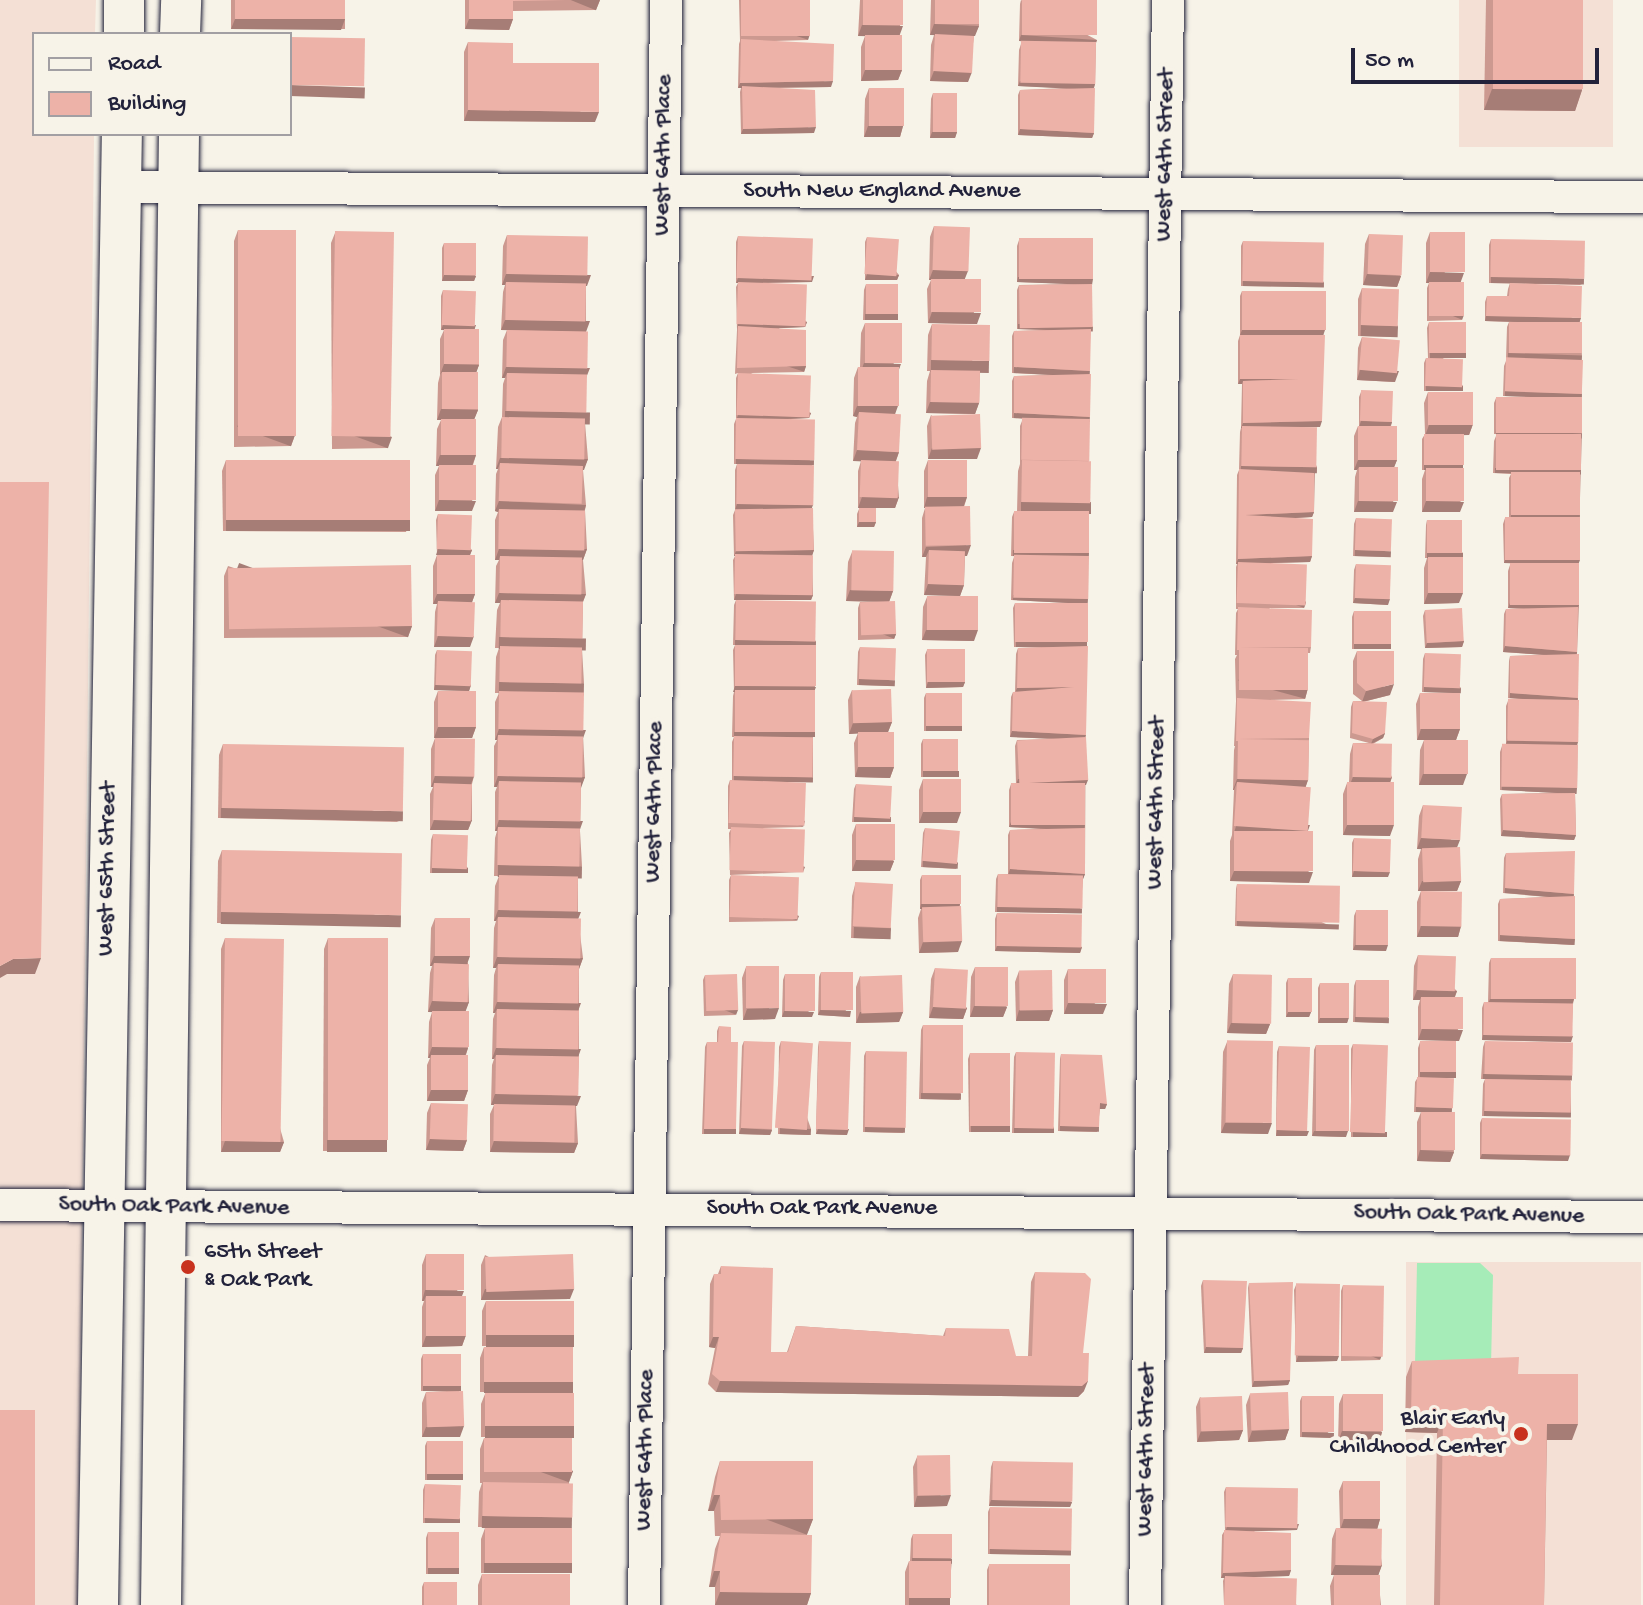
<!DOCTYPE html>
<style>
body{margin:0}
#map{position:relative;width:1643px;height:1605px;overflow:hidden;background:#f7f3e8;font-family:"Gochi Hand",sans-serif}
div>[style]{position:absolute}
.built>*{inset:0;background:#f4e0d5;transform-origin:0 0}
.green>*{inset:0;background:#a6ecb8}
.roads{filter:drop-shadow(0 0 2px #22223b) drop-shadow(0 0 2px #22223b)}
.minor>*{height:32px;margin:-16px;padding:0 16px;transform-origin:16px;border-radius:16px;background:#f7f3e8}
.tertiary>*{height:40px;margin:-20px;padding:0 20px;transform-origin:20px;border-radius:20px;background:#f7f3e8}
.wall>*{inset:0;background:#cc9990;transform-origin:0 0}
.shaded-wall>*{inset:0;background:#a67d76;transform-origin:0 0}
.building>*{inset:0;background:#edb2a8;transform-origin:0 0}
.dots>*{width:22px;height:22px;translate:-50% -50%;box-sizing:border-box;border:4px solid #f7f3e8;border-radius:50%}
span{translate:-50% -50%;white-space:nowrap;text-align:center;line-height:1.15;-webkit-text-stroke:8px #f7f3e8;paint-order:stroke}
.street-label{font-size:24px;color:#22223b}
.poi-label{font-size:24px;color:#22223b}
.left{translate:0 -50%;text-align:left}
.right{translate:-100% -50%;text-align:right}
.legend{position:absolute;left:32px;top:32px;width:260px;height:104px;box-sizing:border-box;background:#f7f3e8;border:2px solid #a29fa3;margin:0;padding:10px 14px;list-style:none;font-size:24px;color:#22223b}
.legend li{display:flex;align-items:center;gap:16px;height:40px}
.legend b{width:40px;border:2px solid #a29fa3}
.scale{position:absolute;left:1351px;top:48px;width:248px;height:36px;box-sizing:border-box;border:4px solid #22223b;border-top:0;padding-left:10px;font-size:24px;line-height:28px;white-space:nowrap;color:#22223b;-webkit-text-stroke:6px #f7f3e8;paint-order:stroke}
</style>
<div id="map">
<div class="built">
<i style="clip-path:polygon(0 0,96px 0,95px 34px,34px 34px,34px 134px,94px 134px,78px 1605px,0 1605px)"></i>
<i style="left:1459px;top:0;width:154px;height:147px"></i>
<i style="left:1406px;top:1262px;width:235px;height:343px"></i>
</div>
<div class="green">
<i style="clip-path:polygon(1417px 1263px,1480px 1263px,1493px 1275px,1491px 1366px,1415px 1366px)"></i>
</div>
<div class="roads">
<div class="minor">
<i style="left:121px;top:187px;width:1522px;rotate:0.38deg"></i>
<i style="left:0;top:1205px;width:1643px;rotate:0.42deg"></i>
<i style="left:644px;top:1605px;width:1605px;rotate:-89.21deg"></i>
<i style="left:1145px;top:1605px;width:1605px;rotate:-89.18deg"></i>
</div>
<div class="tertiary">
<i style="left:124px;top:34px;width:34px;rotate:-90deg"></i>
<i style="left:180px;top:34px;width:34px;rotate:-88deg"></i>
<i style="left:98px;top:1605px;width:1471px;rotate:-89.07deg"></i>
<i style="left:161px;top:1605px;width:1471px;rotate:-89.3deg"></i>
</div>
</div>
<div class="wall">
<i style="left:231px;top:0;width:114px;height:29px"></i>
<i style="clip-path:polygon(465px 0,600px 0,596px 10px,513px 11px,513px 19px,509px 30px,465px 29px)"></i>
<i style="clip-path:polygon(739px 0,810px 0,808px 40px,774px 41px,831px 87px,767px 88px,814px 133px,741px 134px,740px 92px,741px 88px,738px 88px,739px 44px,740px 41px)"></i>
<i style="clip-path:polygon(860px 0,903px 0,899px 35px,902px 70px,898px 80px,861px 81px,861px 47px,865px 36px,871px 36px,858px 36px)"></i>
<i style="clip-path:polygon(931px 0,979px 0,979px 26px,974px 36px,968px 82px,930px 81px,931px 45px,934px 35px,930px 35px)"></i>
<i style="clip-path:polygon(1021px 0,1097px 40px,1096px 43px,1095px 84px,1094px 88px,1094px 133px,1092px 138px,1018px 135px,1018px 95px,1020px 90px,1067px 88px,1018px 86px,1019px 50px,1021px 44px,1061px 43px,1019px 41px,1020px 4px)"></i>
<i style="clip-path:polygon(1486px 0,1583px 0,1582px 90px,1575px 111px,1484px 110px)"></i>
<i style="clip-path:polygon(468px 42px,513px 63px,595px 122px,464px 121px,464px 52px)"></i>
<i style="clip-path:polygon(869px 88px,903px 126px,900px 137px,864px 137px,865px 99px)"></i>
<i style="clip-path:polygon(933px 93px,957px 132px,955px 138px,930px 138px,931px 99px)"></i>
<i style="clip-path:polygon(934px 226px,965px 279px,977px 324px,928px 323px,927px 289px,931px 280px,929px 280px,930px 237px)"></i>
<i style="clip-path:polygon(238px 230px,295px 435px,291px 446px,234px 447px,234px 241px)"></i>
<i style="clip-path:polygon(1430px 232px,1462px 320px,1427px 321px,1427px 288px,1429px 283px,1426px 283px,1426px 243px)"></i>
<i style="clip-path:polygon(335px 233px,388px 448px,332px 449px,331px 243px)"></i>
<i style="clip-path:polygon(1369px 234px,1401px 276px,1397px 287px,1363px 285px,1365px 244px)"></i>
<i style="clip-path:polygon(507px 235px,587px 286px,586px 286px,586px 423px,585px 423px,588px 459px,583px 470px,586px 505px,585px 510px,587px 549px,583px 560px,586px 594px,583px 602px,582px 649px,584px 683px,581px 692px,585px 777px,581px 786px,580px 831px,582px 866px,578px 876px,578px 918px,583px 958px,579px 969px,579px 1056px,577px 1106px,576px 1106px,578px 1143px,574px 1153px,490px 1152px,490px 1114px,494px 1105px,491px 1105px,492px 1065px,494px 1059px,492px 1059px,493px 1019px,495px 1013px,493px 1013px,494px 975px,496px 968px,493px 968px,494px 928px,496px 921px,494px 921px,495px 886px,499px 876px,494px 876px,495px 838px,497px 831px,495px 831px,495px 792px,497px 787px,494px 787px,494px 746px,497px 740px,495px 740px,495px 702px,499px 693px,495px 693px,496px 657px,499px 648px,495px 648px,497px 610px,500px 603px,495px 603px,496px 566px,499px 560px,495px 560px,495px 520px,498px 512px,495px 511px,496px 474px,498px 469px,496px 469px,498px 427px,502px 417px,503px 384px,505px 378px,502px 378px,503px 340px,507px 330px,501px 330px,503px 292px,505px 285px,502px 285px,503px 246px)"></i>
<i style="clip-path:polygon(738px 236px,812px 282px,761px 283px,807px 322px,805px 327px,779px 328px,806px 366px,804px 372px,751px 373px,811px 413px,809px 418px,791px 419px,812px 465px,812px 508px,814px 550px,812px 555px,813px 595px,811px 600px,734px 600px,733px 560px,735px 556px,734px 556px,733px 515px,735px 510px,735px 470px,737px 464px,734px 464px,734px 424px,736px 419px,736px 378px,738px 373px,735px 374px,737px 330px,736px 287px,738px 283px,736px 283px,736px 242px)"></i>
<i style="clip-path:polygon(867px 237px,899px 275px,897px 280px,865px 280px,865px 242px)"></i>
<i style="clip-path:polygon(1491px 239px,1582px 285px,1489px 283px,1489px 245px)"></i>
<i style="clip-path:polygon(1019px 240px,1092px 284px,1089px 374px,1088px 599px,1087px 603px,1086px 646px,1085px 874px,1083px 879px,1080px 913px,995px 912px,996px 879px,998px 874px,1008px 874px,1008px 835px,1010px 830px,1041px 829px,1009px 827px,1009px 790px,1011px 784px,1016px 784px,1015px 746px,1017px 740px,1054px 739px,1010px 737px,1011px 697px,1013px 692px,1015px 692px,1016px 654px,1018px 648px,1042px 647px,1014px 647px,1013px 608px,1015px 603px,1069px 603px,1011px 600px,1012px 563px,1014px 557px,1040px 557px,1011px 556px,1012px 517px,1014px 512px,1017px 512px,1018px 471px,1020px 464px,1020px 426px,1022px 421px,1050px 420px,1012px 418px,1012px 381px,1014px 376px,1051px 375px,1012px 373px,1012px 336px,1014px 331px,1045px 330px,1017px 329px,1017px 290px,1019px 285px,1075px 284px,1017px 282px,1017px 246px)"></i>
<i style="clip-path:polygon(1243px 241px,1324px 282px,1322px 287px,1241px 286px,1241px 246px)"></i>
<i style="clip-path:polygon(444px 243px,476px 276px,474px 281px,442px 281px,442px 248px)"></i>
<i style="clip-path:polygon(1510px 283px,1580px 322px,1582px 356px,1581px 360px,1582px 433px,1578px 563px,1579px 605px,1577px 654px,1578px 698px,1577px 788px,1575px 793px,1576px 835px,1574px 840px,1501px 836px,1500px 799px,1502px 794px,1557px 793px,1500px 790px,1500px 752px,1502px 746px,1542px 745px,1506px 744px,1506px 706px,1508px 701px,1542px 701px,1508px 698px,1509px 661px,1510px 656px,1544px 655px,1503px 652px,1504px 614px,1506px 609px,1524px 609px,1508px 608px,1508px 571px,1510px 565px,1543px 564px,1504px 563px,1503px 524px,1505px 518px,1509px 518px,1509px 478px,1511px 474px,1493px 473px,1494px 441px,1496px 436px,1518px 435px,1494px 434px,1494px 403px,1496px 398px,1533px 397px,1503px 396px,1504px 366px,1506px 361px,1546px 360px,1506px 359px,1507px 327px,1509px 322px,1514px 322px,1485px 321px,1485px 302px,1487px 296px,1507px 296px,1508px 289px)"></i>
<i style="clip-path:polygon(866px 284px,896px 320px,863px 320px,864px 290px)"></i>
<i style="clip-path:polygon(1362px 288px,1398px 326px,1395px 337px,1358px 336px,1358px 299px)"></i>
<i style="clip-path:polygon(443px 290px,475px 329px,479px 365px,476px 372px,478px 410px,474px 419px,476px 455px,473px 465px,472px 511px,435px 511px,435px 475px,439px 466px,436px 466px,437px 429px,441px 420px,437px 420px,438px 383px,440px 375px,440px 339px,444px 330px,441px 330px,441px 296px)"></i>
<i style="clip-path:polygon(1242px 291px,1324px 335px,1320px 427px,1297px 427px,1317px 467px,1315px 473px,1314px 512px,1312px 517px,1294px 518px,1312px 556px,1310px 562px,1272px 563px,1306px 602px,1304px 608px,1269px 608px,1311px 647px,1310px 653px,1308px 653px,1308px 688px,1305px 699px,1269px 700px,1309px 738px,1308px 780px,1306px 786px,1309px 883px,1230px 881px,1230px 841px,1232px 835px,1234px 790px,1233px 790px,1234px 750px,1235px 746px,1234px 746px,1236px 701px,1235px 659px,1237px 655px,1235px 655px,1236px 613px,1238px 609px,1236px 609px,1236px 567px,1237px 564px,1236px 564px,1237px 475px,1239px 470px,1240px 432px,1241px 428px,1242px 384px,1238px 384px,1238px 341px,1240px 335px,1240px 296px)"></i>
<i style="clip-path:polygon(1429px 322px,1464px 358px,1443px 358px,1463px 386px,1461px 391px,1424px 391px,1424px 363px,1426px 358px,1428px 358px,1427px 328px)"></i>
<i style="clip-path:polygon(865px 323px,899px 371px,895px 414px,899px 452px,896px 461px,899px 497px,895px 508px,858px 508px,858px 471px,861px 461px,853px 461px,855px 423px,857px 417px,853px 416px,854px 378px,858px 367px,860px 367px,861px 333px)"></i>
<i style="clip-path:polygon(932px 324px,985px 372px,980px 372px,979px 403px,975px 414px,926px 413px,927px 381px,930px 371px,927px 371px,928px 335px)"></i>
<i style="clip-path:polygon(1362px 337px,1395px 382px,1357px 380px,1358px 348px)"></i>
<i style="clip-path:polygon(1361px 392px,1392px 422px,1391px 426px,1397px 460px,1394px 467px,1393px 512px,1354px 512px,1355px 477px,1357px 470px,1354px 470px,1354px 436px,1358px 426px,1359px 426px,1359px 397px)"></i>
<i style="clip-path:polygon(1428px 392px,1473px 424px,1469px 435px,1464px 435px,1460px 512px,1422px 512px,1422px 479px,1425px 470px,1422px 470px,1422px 439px,1425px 434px,1424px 403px)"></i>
<i style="clip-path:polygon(931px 415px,977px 459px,928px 459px,927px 426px)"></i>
<i style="clip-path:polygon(226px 460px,410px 521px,406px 532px,223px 531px,222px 471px)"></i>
<i style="clip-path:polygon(928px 460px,967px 497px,964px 507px,967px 556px,965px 556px,964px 585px,960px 596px,924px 595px,926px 557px,922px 557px,922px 518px,925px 508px,924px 508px,924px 471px)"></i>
<i style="clip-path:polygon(859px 509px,876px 522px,874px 527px,857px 527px,857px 514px)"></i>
<i style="clip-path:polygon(438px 514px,472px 550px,470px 555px,475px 594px,472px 602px,470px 647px,434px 647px,435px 612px,437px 604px,433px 604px,433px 566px,437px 555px,436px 520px)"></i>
<i style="clip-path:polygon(1356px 518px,1389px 557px,1353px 556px,1354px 524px)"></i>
<i style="clip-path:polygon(1427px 520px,1463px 553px,1461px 557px,1459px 603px,1424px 604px,1424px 568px,1427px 558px,1425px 558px,1426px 525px)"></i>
<i style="clip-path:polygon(852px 552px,893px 591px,889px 602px,896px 634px,894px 639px,858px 640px,858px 608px,860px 602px,886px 602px,846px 601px,848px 562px)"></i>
<i style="clip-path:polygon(1356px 564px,1388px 605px,1353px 603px,1354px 570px)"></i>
<i style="clip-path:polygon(228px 566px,412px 626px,408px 637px,224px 638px,224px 576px)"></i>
<i style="clip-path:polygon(927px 597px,974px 641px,922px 640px,923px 607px)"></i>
<i style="clip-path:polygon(736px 600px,816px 641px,815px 645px,815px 732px,813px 737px,813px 777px,811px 782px,766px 782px,803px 827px,763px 828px,803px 872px,730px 875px,729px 833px,731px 829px,728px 829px,728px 786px,730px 780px,732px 780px,732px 742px,734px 737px,732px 737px,733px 696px,734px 692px,733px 650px,735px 645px,733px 645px,734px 605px)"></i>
<i style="clip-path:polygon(1425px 610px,1464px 641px,1462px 647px,1425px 648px,1423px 616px)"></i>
<i style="clip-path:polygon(1354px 611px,1391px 644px,1389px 649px,1352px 649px,1352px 617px)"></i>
<i style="clip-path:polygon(860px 647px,893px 686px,857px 685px,858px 652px)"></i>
<i style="clip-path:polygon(437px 650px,471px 685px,469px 691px,434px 690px,435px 655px)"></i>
<i style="clip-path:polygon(927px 650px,965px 682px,963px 687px,926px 688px,925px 655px)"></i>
<i style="clip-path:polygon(1357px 651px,1390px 695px,1363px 702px,1385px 733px,1383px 738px,1373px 744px,1392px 777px,1390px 783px,1390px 836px,1343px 835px,1343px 794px,1347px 783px,1349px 783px,1350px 754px,1353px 743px,1369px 743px,1350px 738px,1351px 707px,1353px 701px,1362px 701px,1353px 694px,1353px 661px)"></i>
<i style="clip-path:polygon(1425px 653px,1461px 688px,1459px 693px,1422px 692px,1423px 659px)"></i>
<i style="clip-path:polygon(852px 690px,892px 722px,888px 732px,894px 767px,890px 778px,855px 777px,854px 743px,858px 733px,849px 734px,848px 700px)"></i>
<i style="clip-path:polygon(438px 691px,476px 727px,472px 738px,434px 738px,434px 702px)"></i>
<i style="clip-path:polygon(926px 693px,962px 726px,960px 731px,924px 731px,924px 698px)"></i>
<i style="clip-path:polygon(1420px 693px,1460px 729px,1456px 740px,1463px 785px,1419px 785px,1420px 750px,1424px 740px,1417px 740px,1416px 704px)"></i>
<i style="clip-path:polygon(435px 738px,474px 776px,472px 784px,472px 820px,468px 830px,430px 830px,430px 794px,433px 787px,431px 787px,431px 749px)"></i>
<i style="clip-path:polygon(923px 739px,957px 777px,921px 777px,921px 744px)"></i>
<i style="clip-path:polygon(223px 744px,399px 822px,218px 818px,219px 755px)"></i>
<i style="clip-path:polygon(923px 779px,957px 823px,919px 823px,919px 790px)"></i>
<i style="clip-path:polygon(856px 784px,889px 822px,852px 822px,854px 789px)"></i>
<i style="clip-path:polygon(1423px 805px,1457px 847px,1461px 881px,1457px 891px,1418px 891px,1418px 859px,1421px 849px,1417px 849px,1419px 816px)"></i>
<i style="clip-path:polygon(856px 824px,894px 861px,890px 871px,852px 871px,852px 835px)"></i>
<i style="clip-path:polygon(925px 828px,958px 863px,956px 869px,921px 867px,923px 833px)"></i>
<i style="clip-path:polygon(433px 834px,468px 868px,466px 873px,430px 873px,431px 840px)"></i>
<i style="clip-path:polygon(1354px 838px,1388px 877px,1352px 877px,1352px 843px)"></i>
<i style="clip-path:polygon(222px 850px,397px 924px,217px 923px,218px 861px)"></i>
<i style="clip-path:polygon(1506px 853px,1574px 894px,1575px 939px,1573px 945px,1498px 941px,1498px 904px,1500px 899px,1547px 897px,1503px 893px,1504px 858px)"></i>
<i style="clip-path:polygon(731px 875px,797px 921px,729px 922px,729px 880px)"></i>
<i style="clip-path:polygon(922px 875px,960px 904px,958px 952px,919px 953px,918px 918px,921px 909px,920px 909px,920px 880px)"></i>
<i style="clip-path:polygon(1237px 884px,1337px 929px,1235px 926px,1236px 889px)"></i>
<i style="clip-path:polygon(855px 885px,891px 928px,888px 939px,851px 938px,852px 896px)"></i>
<i style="clip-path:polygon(1421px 891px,1461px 926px,1458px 937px,1417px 937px,1417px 902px)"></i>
<i style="clip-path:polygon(1356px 911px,1386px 951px,1353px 950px,1354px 916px)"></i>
<i style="clip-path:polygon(997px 913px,1082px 947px,1080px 953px,995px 951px,995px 919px)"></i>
<i style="clip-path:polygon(435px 918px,468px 963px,469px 1002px,465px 1011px,468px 1048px,466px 1055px,468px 1090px,464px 1101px,427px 1101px,427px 1065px,430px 1058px,428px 1058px,429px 1022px,432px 1012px,428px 1012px,430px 973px,432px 966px,430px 966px,431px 928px)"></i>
<i style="clip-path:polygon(225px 938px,284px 1142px,280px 1152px,221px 1152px,221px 949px)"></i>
<i style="clip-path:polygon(328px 938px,387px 1140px,383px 1151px,323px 1151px,324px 949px)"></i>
<i style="clip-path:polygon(1418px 955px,1457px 991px,1455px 997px,1459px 1041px,1418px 1040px,1418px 1007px,1420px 1000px,1413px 1000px,1414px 966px)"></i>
<i style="clip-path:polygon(1491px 958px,1574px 999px,1573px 1004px,1571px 1042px,1482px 1040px,1482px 1008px,1484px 1002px,1488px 1002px,1489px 963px)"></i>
<i style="clip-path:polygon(746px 967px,775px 1019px,743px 1020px,742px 978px)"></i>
<i style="clip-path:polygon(975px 967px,1007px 1007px,1003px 1017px,970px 1017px,971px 977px)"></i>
<i style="clip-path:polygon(935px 968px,967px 1008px,963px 1019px,929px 1018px,931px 979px)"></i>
<i style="clip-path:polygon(1068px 969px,1103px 1014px,1064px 1014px,1064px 980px)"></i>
<i style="clip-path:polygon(1019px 971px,1053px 1010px,1049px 1021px,1016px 1021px,1015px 982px)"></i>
<i style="clip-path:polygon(821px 972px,850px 1017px,818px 1015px,819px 977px)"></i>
<i style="clip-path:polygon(785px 974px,812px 1017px,782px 1017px,783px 980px)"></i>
<i style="clip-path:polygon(1233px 974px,1270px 1024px,1266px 1034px,1227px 1033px,1229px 984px)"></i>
<i style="clip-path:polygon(705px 975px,736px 1015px,704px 1016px,703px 980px)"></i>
<i style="clip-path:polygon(860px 976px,903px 1012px,899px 1022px,856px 1023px,856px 987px)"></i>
<i style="clip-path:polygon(1288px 978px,1311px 1012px,1309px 1017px,1286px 1017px,1286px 983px)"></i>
<i style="clip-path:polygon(1356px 980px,1389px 1018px,1387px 1023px,1353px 1022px,1354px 986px)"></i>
<i style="clip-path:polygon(1320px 983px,1349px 1017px,1347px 1023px,1318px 1023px,1318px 988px)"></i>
<i style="clip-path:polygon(923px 1025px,961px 1094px,959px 1100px,919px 1099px,921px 1030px)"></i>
<i style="clip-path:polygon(719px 1026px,731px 1042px,736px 1129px,734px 1134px,702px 1134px,705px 1047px,707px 1042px,717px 1042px,717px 1031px)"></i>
<i style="clip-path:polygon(744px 1041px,772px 1130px,770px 1135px,739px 1134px,742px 1046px)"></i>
<i style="clip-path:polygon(781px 1041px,811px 1129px,809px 1135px,778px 1134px,779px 1047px)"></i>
<i style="clip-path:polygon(819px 1041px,847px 1135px,816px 1134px,818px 1047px)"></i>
<i style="clip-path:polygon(1485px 1041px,1572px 1075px,1570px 1080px,1571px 1112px,1569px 1117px,1482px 1116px,1483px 1084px,1485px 1079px,1481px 1079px,1483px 1047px)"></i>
<i style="clip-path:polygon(1227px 1042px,1268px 1134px,1221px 1133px,1223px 1052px)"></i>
<i style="clip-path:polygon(1420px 1042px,1454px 1078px,1438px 1078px,1452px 1108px,1451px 1112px,1454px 1152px,1450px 1162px,1417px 1161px,1417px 1122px,1421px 1112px,1414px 1112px,1415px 1082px,1418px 1077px,1418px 1048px)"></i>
<i style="clip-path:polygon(1353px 1044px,1385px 1137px,1351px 1137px,1351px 1049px)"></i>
<i style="clip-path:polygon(1316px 1045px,1346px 1137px,1312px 1136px,1314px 1050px)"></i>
<i style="clip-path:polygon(1279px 1046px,1307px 1136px,1276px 1136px,1277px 1052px)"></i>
<i style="clip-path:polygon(866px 1051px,905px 1128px,903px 1133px,863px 1132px,864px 1056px)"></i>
<i style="clip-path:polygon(1016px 1052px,1054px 1128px,1053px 1133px,1012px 1133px,1014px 1057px)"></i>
<i style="clip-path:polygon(970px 1053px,1010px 1126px,1008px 1132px,969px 1132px,968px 1059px)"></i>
<i style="clip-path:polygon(1061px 1054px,1107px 1104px,1105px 1109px,1100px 1109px,1097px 1132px,1058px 1131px,1060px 1059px)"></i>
<i style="clip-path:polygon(431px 1103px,467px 1140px,463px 1151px,426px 1150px,427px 1113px)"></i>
<i style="clip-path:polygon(1482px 1118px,1568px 1161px,1480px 1159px,1480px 1123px)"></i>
<i style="clip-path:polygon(426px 1254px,462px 1296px,466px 1335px,462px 1346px,422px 1347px,422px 1307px,424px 1301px,422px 1301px,422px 1265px)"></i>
<i style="clip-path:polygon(485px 1255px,570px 1299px,481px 1300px,481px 1265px)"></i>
<i style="clip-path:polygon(721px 1266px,771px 1352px,787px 1352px,796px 1326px,943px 1336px,946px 1328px,1016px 1356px,1028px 1356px,1031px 1282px,1035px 1272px,1083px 1353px,1084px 1391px,1078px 1397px,716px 1392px,708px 1384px,715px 1348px,709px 1347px,710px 1284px,714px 1274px,718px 1274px)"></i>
<i style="clip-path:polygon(1203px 1280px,1243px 1348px,1241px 1353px,1204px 1353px,1201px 1286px)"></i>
<i style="clip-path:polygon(1249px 1283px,1290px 1380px,1288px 1385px,1252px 1387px,1248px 1288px)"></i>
<i style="clip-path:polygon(1296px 1285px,1337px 1361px,1296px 1362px,1294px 1290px)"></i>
<i style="clip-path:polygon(1343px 1285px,1380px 1360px,1341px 1361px,1341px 1291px)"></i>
<i style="clip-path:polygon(486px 1301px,570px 1346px,482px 1346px,482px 1311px)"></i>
<i style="clip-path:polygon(484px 1347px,569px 1392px,480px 1392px,480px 1358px)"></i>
<i style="clip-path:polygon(423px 1354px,459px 1391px,460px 1437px,422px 1437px,422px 1403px,426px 1392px,447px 1391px,421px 1391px,421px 1359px)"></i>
<i style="clip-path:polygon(1412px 1361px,1518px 1374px,1572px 1440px,1547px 1440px,1544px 1605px,1434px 1605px,1437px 1433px,1405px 1432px,1406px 1377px)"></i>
<i style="clip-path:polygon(485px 1394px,570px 1437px,481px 1437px,481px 1404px)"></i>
<i style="clip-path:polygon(1250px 1394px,1289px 1429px,1285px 1440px,1248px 1442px,1246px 1405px)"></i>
<i style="clip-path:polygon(1343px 1394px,1382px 1432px,1379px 1443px,1338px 1442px,1339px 1404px)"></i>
<i style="clip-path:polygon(1302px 1396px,1332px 1438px,1300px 1437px,1300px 1401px)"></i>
<i style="clip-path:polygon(1200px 1397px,1243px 1430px,1239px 1440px,1197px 1442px,1196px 1407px)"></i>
<i style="clip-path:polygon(484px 1438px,573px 1471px,569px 1482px,572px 1517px,568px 1528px,478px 1527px,479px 1492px,482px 1483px,480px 1483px,480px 1449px)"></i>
<i style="clip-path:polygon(427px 1441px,461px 1480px,425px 1480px,425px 1446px)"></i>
<i style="clip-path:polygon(917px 1457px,947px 1506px,914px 1507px,913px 1467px)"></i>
<i style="clip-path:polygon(720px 1461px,813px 1519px,807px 1534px,811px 1593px,807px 1605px,715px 1605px,715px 1587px,709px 1587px,715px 1549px,720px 1536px,715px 1536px,714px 1511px,708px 1511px,715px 1477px)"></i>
<i style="clip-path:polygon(993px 1461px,1072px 1502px,1070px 1507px,989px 1506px,991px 1467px)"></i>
<i style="clip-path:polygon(1343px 1481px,1380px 1519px,1377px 1529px,1382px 1565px,1378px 1575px,1381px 1605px,1331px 1605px,1330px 1586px,1334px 1575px,1331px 1575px,1332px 1539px,1336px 1528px,1340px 1528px,1339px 1491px)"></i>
<i style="clip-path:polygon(425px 1484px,459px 1523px,423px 1523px,423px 1490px)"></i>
<i style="clip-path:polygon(1226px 1487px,1297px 1530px,1254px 1531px,1291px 1570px,1289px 1576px,1251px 1577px,1297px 1605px,1224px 1605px,1223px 1581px,1224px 1578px,1221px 1578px,1222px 1535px,1225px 1530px,1224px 1492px)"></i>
<i style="clip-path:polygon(990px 1507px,1071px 1550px,1069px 1555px,988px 1554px,988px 1512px)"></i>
<i style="clip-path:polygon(485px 1528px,568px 1573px,481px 1573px,481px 1539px)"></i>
<i style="clip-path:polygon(428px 1532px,459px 1568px,457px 1574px,426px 1574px,426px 1538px)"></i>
<i style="clip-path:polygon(913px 1534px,952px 1559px,948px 1605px,905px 1605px,905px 1572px,909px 1561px,910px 1561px,911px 1539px)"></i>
<i style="clip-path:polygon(989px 1565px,1070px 1605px,987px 1605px,987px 1570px)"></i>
<i style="clip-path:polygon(482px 1574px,570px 1605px,478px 1605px,478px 1585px)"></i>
<i style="clip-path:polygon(424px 1582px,456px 1605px,422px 1605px,422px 1587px)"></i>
</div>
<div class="shaded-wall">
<i style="left:600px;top:0;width:11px;height:87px;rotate:112deg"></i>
<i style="clip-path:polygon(235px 19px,345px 19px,341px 30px,231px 29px)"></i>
<i style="clip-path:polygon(469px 19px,513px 19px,509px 30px,465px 29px)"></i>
<i style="clip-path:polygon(934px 24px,979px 26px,975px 36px,930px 35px)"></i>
<i style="clip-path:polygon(862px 25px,903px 26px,899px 37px,858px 36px)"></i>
<i style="left:810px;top:34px;width:6px;height:68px;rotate:108deg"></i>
<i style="clip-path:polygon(1021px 35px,1097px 40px,1095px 45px,1019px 41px)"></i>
<i style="clip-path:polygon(865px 70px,902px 70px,898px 80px,861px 81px)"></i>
<i style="clip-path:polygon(934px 71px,972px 72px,968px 82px,930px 81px)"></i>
<i style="clip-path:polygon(833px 81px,831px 87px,738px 88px,740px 83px)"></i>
<i style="clip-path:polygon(1020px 81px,1095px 84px,1093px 90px,1018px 86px)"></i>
<i style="left:290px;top:85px;width:75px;height:11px;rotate:2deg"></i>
<i style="clip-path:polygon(1492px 89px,1582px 90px,1575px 111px,1484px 110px)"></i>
<i style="clip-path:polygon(468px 110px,599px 112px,595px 122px,464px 121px)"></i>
<i style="clip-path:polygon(868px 126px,903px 126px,900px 137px,864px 137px)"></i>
<i style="clip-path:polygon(816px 127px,814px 133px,741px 134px,743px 129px)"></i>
<i style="clip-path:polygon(1020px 129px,1094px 133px,1092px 138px,1018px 135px)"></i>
<i style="clip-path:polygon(932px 132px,957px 132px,955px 138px,930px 138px)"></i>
<i style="clip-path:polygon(933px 270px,968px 271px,964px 281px,929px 280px)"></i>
<i style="clip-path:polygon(1430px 272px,1464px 273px,1460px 284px,1426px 283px)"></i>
<i style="clip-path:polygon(506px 274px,591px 275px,587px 286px,506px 285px,506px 282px,505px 285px,502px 285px)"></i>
<i style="clip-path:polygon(867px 274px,899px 275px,897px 280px,865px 280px)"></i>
<i style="clip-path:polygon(1367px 274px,1401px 276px,1397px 287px,1363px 285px)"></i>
<i style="clip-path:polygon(444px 275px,476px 276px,474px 281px,442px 281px)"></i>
<i style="clip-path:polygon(814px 276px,812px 282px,736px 283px,738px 278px)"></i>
<i style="clip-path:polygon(1018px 277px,1093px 279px,1092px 285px,1017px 282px)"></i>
<i style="left:1491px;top:277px;width:93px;height:6px;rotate:1deg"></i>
<i style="left:1243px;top:281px;width:81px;height:5px;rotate:1deg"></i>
<i style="clip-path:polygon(932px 312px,981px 313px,977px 324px,928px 323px)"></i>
<i style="left:865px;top:314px;width:33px;height:6px"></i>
<i style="left:1464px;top:315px;width:5px;height:35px;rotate:112deg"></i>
<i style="clip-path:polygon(1486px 316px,1581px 318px,1579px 324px,1485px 321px)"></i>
<i style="clip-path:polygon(505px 320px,590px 321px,586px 332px,501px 330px)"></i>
<i style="clip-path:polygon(807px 322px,805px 327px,738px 330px,738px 326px,737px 330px,738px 324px)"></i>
<i style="left:1018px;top:324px;width:75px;height:5px;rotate:2deg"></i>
<i style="clip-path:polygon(443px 325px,476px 325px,474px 331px,441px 330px)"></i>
<i style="left:1361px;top:325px;width:37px;height:11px;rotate:2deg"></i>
<i style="clip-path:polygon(1242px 330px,1325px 330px,1323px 336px,1240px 335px)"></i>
<i style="left:1430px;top:353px;width:36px;height:5px"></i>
<i style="left:1508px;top:353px;width:74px;height:6px;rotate:2deg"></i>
<i style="left:931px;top:360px;width:58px;height:12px;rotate:1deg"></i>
<i style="clip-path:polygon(864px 363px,901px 364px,897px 375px,860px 374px)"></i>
<i style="clip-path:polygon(444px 364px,479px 365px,475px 376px,442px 372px,440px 375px)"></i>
<i style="left:806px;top:366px;width:6px;height:69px;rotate:108deg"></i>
<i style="clip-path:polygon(506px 367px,590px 368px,586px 378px,507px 373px,505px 378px,502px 378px)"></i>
<i style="left:1014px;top:367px;width:76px;height:6px;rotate:3deg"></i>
<i style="clip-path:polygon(1360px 370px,1399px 371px,1395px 382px,1357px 380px)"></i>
<i style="clip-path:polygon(1240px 379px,1299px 379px,1243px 381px,1242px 384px,1238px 384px)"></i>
<i style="left:1426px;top:386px;width:37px;height:5px"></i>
<i style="left:1505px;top:391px;width:77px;height:5px;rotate:2deg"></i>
<i style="clip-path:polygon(930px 402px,979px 403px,975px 414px,926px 413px)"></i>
<i style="clip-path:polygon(857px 406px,898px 406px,894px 417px,859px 412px,857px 417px,853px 416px)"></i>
<i style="clip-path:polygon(441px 409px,478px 410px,474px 420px,437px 420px)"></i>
<i style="left:505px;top:411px;width:85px;height:12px;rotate:1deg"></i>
<i style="clip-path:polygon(811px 413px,809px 418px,736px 421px,738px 415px)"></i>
<i style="left:1014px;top:413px;width:76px;height:5px;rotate:3deg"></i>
<i style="clip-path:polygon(1322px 421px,1320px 427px,1241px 428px,1243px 423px)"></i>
<i style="clip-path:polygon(1361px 421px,1392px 422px,1390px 427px,1359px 427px)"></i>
<i style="clip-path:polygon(1473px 424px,1469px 435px,1425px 436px,1429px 425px)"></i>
<i style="left:1496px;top:429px;width:86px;height:5px;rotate:3deg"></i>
<i style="left:295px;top:435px;width:12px;height:57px;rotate:110deg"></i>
<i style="left:392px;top:437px;width:12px;height:57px;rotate:110deg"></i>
<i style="clip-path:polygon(932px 448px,981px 448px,977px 459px,928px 459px)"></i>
<i style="clip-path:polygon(857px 450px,899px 452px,895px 463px,853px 461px)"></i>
<i style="clip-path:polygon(440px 455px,476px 455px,472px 466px,436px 466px)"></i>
<i style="clip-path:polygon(500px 458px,588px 459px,584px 470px,500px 469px,500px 463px,498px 469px,496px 469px)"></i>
<i style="left:736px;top:459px;width:78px;height:5px;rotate:1deg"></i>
<i style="clip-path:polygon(1358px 460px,1397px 460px,1393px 470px,1359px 467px,1357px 470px,1354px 470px)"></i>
<i style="left:1424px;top:465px;width:39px;height:5px"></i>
<i style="left:1241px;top:466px;width:76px;height:6px;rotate:1deg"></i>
<i style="left:1495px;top:468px;width:86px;height:5px;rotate:1deg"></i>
<i style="clip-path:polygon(862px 497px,899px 497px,895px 508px,858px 508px)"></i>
<i style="clip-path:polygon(927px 497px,967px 497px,963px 508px,924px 508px)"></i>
<i style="clip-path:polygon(439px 500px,476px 501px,472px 511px,435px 511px)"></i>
<i style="clip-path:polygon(499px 501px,586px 505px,583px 516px,499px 509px,498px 512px,495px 511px)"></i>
<i style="clip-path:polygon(1358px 501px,1397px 502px,1393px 512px,1354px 512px)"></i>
<i style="clip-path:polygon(1426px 501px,1464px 502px,1460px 512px,1422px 512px)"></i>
<i style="left:1021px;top:502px;width:70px;height:12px"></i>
<i style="clip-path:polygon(737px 504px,813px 505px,811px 510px,735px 510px)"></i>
<i style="clip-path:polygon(1314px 512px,1312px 517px,1243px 521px,1245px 515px)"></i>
<i style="left:1511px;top:512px;width:69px;height:6px;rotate:2deg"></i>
<i style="left:226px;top:520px;width:184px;height:11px"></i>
<i style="clip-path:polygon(859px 522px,876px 522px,874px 527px,857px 527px)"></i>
<i style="clip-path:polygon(971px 545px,967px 556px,929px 557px,929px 550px,926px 557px,922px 557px,926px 547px)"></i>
<i style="clip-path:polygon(438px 549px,472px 550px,470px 555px,436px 555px)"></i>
<i style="clip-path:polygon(499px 549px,587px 549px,583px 560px,500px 556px,499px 560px,495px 560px)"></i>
<i style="clip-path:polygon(814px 550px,812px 556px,734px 556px,736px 551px)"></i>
<i style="left:1013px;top:550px;width:76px;height:6px;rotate:2deg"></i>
<i style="left:1355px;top:550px;width:36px;height:6px;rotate:2deg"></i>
<i style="left:1427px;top:553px;width:36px;height:5px"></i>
<i style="clip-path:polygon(1312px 556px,1310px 562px,1236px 564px,1238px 559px)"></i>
<i style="clip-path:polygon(1506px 557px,1580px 560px,1578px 565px,1504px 563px)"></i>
<i style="clip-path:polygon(928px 584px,964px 585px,960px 596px,924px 595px)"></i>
<i style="clip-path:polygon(850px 590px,893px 591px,889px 602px,846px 601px)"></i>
<i style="clip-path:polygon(499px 593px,586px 594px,582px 604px,501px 600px,500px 603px,495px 603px)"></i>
<i style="clip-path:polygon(1428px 593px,1463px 593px,1459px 603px,1424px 604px)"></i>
<i style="clip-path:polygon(437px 594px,475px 594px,471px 605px,438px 601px,437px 604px,433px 604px)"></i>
<i style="clip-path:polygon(736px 594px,813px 595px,811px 600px,734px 600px)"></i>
<i style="left:1013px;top:595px;width:75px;height:5px;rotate:3deg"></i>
<i style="clip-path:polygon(1355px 598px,1390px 599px,1388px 605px,1353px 603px)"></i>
<i style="left:1306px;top:602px;width:6px;height:68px;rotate:108deg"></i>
<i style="clip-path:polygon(1510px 603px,1579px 605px,1577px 611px,1508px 608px)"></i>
<i style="left:412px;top:626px;width:12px;height:184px;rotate:110deg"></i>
<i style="clip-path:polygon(926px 630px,978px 630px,974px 641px,922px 640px)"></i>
<i style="left:896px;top:634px;width:5px;height:36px;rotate:112deg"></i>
<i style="clip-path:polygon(438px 636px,474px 636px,470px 647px,434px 647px)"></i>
<i style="left:499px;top:637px;width:87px;height:12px;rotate:1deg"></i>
<i style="left:735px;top:640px;width:81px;height:5px;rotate:1deg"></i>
<i style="clip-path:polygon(1464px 641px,1462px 647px,1425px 648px,1427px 643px)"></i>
<i style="left:1016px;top:642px;width:71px;height:5px"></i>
<i style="left:1354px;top:644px;width:37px;height:5px"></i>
<i style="clip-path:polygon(1505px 646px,1577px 652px,1576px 657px,1503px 652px)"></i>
<i style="left:859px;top:679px;width:36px;height:6px;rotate:2deg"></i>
<i style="left:499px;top:682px;width:85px;height:12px;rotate:1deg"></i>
<i style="clip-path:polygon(928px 682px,965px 682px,963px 687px,926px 688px)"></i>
<i style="clip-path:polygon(1394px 684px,1390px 695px,1362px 702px,1366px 691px)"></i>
<i style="clip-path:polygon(435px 685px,471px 685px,469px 691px,434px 690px)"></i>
<i style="clip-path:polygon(735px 686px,816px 687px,814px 692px,733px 692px)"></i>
<i style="clip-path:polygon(1074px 687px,1015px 693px,1017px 688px)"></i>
<i style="left:1424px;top:687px;width:37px;height:5px;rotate:2deg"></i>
<i style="left:1308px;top:688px;width:11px;height:69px;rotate:105deg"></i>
<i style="left:1510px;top:693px;width:68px;height:5px;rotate:4deg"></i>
<i style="clip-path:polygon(892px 722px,888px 732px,849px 734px,853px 723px)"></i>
<i style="left:926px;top:726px;width:36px;height:5px"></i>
<i style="clip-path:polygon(438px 727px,476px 727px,472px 738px,434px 738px)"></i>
<i style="clip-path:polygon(499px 729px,586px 730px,582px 741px,498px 735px,497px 740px,495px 740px)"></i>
<i style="clip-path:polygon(1421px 729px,1460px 729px,1456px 740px,1417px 740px)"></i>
<i style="clip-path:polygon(1012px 731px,1086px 735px,1084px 740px,1010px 737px)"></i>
<i style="left:734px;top:732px;width:81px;height:5px"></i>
<i style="clip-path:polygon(1385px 733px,1383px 738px,1371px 744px,1373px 739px)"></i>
<i style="clip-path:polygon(1508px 738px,1578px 742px,1576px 747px,1506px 744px)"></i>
<i style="clip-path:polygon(858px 767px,894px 767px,890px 778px,855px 777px)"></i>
<i style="left:923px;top:771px;width:36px;height:6px"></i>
<i style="clip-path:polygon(1423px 774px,1467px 774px,1463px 785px,1419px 785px)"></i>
<i style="clip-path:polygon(435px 776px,474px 776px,470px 787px,434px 783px,433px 787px,431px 787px)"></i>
<i style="clip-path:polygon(498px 776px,585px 777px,581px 788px,499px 781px,497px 787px,494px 787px)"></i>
<i style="left:734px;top:776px;width:79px;height:5px;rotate:1deg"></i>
<i style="clip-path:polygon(1353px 777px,1392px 777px,1388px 788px,1349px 787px)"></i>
<i style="clip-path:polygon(1018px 779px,1088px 780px,1086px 785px,1016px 785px)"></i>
<i style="clip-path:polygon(1237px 779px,1308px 780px,1304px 791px,1237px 782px,1234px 790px,1233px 790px)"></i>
<i style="left:1502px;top:784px;width:75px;height:6px;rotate:3deg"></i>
<i style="left:221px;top:808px;width:182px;height:10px;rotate:1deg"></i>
<i style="clip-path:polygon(923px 812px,961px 812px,957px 823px,919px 823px)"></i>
<i style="left:854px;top:817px;width:37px;height:5px"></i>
<i style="clip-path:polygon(434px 820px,472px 820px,468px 830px,430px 830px)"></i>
<i style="clip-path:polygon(499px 820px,583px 821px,579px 832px,498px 827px,497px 831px,495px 831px)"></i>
<i style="left:805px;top:821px;width:6px;height:75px;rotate:108deg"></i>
<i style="clip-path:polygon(1011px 822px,1085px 825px,1084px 831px,1009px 827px)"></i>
<i style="clip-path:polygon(1310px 825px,1306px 836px,1234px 833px,1236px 826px)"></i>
<i style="clip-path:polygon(1347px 825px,1394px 825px,1390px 836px,1343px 835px)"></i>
<i style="clip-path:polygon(1503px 830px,1576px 835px,1574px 840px,1501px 836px)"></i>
<i style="clip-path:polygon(1421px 838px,1460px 840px,1456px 850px,1417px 849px)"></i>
<i style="clip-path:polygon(856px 860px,894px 861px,890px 871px,852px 871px)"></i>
<i style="left:923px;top:861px;width:35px;height:6px;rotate:3deg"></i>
<i style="left:498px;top:865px;width:84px;height:12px;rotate:1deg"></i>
<i style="left:805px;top:867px;width:5px;height:73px;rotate:112deg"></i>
<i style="left:432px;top:868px;width:36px;height:5px"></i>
<i style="clip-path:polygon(1010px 869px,1085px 874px,1083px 879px,1008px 875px)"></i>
<i style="clip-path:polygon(1234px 871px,1313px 872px,1309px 883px,1230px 881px)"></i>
<i style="clip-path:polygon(1354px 871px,1390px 872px,1388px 877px,1352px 877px)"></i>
<i style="clip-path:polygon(1422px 881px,1461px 881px,1457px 891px,1418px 891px)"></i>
<i style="left:1505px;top:888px;width:69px;height:5px;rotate:5deg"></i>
<i style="clip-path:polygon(921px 904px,960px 904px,958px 910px,920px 909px)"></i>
<i style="left:997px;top:907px;width:85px;height:5px;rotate:1deg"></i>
<i style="clip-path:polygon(498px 910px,581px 912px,577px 922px,498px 917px,496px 921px,494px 921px)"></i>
<i style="left:221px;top:912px;width:180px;height:12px;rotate:1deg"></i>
<i style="left:799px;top:916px;width:5px;height:69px;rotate:112deg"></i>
<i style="left:1237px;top:921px;width:102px;height:5px;rotate:2deg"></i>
<i style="clip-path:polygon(1421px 926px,1461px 926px,1458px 937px,1417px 937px)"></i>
<i style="left:854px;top:927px;width:37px;height:11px;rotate:2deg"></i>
<i style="left:1500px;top:935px;width:75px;height:6px;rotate:3deg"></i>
<i style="clip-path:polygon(962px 941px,958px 952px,919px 953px,923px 942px)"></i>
<i style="clip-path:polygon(1355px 945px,1388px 945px,1386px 951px,1353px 950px)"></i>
<i style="clip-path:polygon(997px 946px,1082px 947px,1080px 953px,995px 951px)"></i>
<i style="clip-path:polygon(434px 956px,470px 956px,466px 967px,434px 963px,432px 966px,430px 966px)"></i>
<i style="clip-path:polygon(497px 957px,583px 958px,579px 969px,498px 964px,496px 968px,493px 968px)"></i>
<i style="clip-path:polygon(41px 958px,35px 974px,7px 974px,0 978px,0 966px,13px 959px)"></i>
<i style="clip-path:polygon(1417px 990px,1457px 991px,1453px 1001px,1421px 997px,1420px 1000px,1413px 1000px)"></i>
<i style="clip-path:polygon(1490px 999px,1574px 999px,1572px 1005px,1488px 1004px)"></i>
<i style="clip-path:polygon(432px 1001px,469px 1002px,465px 1013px,428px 1012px)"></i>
<i style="clip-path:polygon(497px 1002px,581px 1003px,577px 1014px,497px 1009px,495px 1013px,493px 1013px)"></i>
<i style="clip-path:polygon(1068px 1003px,1107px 1004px,1103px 1014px,1064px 1014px)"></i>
<i style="clip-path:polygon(974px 1006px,1007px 1007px,1003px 1017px,970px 1017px)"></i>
<i style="clip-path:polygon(933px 1007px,967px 1008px,963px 1019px,929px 1018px)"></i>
<i style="clip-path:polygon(779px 1008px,775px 1019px,743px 1020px,747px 1009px)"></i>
<i style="left:738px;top:1010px;width:5px;height:32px;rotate:112deg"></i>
<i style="clip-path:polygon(820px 1010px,851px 1011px,850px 1017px,818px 1015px)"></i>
<i style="clip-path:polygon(1019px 1010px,1053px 1010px,1049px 1021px,1016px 1021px)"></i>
<i style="clip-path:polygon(784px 1011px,814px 1012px,812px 1017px,782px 1017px)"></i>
<i style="clip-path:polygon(860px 1012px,903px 1012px,899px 1022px,856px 1023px)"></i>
<i style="clip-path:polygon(1288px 1012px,1311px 1012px,1309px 1017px,1286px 1017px)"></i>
<i style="clip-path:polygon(1349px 1017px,1347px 1023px,1318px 1023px,1320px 1018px)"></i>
<i style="left:1355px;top:1017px;width:34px;height:5px;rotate:2deg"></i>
<i style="clip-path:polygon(1231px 1023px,1270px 1024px,1266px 1034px,1227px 1033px)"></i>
<i style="clip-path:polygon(1422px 1029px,1463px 1030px,1459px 1041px,1418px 1040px)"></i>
<i style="clip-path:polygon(1483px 1035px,1573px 1036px,1571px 1042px,1482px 1040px)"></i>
<i style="clip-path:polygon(432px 1047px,468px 1048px,464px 1059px,431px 1055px,430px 1058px,428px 1058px)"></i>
<i style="clip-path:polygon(496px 1048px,581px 1049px,577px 1060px,496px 1055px,494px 1059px,492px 1059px)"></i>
<i style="left:1420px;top:1072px;width:36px;height:6px"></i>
<i style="left:1483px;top:1074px;width:89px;height:5px;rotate:1deg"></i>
<i style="clip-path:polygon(431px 1090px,468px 1090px,464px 1101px,427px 1101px)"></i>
<i style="left:921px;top:1093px;width:40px;height:6px;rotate:1deg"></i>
<i style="clip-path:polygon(495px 1094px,581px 1096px,577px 1106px,491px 1105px)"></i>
<i style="clip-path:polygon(1100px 1103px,1107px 1104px,1105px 1109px,1098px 1109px)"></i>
<i style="left:1416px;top:1107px;width:36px;height:5px;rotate:2deg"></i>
<i style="left:1484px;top:1111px;width:87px;height:5px;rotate:1deg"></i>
<i style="clip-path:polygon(1225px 1123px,1272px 1123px,1268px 1134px,1221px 1133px)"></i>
<i style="left:971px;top:1126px;width:39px;height:6px"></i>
<i style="left:1060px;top:1126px;width:39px;height:5px;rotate:1deg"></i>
<i style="left:865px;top:1127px;width:40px;height:5px;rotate:1deg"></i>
<i style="clip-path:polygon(741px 1128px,772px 1130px,770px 1135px,739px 1134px)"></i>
<i style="left:780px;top:1128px;width:31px;height:6px;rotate:2deg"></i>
<i style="left:1014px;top:1128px;width:40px;height:5px"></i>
<i style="left:704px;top:1129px;width:32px;height:5px"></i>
<i style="clip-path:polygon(818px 1129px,849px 1129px,847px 1135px,816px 1134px)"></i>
<i style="clip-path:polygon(1277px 1130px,1309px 1131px,1307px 1136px,1276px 1136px)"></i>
<i style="clip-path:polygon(1314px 1131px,1348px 1131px,1346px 1137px,1312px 1136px)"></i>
<i style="left:1353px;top:1132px;width:34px;height:5px"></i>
<i style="clip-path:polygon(430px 1139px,467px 1140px,463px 1151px,426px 1150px)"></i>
<i style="left:327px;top:1140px;width:60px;height:12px"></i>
<i style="clip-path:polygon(225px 1141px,284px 1142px,280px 1152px,221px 1152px)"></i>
<i style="clip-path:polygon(494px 1141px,578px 1143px,574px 1153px,490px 1152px)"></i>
<i style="clip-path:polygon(1420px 1150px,1454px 1152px,1450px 1162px,1417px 1161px)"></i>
<i style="clip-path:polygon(1482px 1154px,1570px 1155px,1568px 1161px,1480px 1159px)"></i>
<i style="clip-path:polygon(485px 1289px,574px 1289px,570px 1299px,481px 1300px)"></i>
<i style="clip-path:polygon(425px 1290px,464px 1291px,460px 1301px,426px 1296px,424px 1301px,422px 1301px)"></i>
<i style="clip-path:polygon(466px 1335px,462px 1346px,422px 1347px,426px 1336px)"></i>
<i style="left:486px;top:1335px;width:88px;height:12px"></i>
<i style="clip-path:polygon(713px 1337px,719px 1337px,715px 1348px,709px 1347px)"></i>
<i style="clip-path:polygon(1206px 1347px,1243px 1348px,1241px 1353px,1204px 1353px)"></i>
<i style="left:1382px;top:1355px;width:5px;height:39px;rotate:112deg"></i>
<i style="clip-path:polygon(1298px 1356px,1339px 1356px,1337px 1361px,1296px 1362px)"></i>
<i style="clip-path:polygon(1290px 1380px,1288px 1385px,1252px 1387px,1254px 1381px)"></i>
<i style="clip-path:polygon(720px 1381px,1088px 1381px,1084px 1391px,1078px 1397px,716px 1392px)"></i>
<i style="left:484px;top:1382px;width:89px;height:11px"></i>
<i style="left:423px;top:1386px;width:38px;height:5px"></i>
<i style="clip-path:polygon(1411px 1416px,1443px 1417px,1437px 1433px,1405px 1432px)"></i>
<i style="clip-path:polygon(1547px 1424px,1578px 1424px,1572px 1440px,1542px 1440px)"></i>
<i style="clip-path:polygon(464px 1426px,460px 1437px,422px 1437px,426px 1427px)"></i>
<i style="left:485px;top:1426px;width:89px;height:12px"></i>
<i style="clip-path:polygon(1289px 1429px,1285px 1440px,1248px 1442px,1252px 1431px)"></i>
<i style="clip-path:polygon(1243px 1430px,1239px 1440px,1197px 1442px,1201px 1431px)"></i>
<i style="clip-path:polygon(1342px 1431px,1382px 1432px,1379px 1443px,1338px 1442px)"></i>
<i style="left:1302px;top:1432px;width:32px;height:5px;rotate:2deg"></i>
<i style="left:573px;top:1471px;width:12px;height:89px;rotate:110deg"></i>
<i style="left:427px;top:1474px;width:36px;height:6px"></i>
<i style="clip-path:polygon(714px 1495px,720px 1495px,714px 1511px,708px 1511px)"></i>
<i style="clip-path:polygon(951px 1495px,947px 1506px,914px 1507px,917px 1496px)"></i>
<i style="clip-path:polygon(991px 1500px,1072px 1502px,1070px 1507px,989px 1506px)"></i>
<i style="left:482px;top:1516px;width:90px;height:12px;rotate:1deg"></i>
<i style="left:425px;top:1518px;width:35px;height:5px"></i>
<i style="left:813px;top:1519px;width:17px;height:92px;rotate:111deg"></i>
<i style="clip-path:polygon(1344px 1519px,1380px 1519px,1377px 1530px,1340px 1530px)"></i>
<i style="clip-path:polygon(1299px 1524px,1297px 1530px,1225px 1532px,1227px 1527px)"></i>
<i style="left:990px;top:1549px;width:81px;height:5px;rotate:1deg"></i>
<i style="left:912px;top:1558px;width:40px;height:5px;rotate:1deg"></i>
<i style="left:484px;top:1563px;width:88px;height:10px"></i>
<i style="clip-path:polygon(1335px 1565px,1382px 1565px,1378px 1576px,1331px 1575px)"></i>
<i style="left:428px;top:1568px;width:31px;height:6px"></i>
<i style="clip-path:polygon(1291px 1570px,1289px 1576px,1221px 1578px,1223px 1573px)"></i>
<i style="clip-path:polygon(714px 1571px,720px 1571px,715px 1587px,709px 1587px)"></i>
<i style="clip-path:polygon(720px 1592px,811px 1593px,807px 1605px,715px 1605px)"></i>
<i style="left:909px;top:1598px;width:41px;height:7px"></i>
</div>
<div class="building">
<i style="left:235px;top:0;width:110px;height:19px"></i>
<i style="clip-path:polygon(469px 0,566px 0,513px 1px,513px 19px,469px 19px)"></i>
<i style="left:741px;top:0;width:69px;height:36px"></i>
<i style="left:863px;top:0;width:40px;height:25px"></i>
<i style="left:935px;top:0;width:44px;height:24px"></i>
<i style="left:1022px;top:0;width:75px;height:35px"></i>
<i style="left:1493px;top:0;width:90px;height:89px"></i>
<i style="left:935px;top:34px;width:39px;height:37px;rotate:3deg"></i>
<i style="left:902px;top:35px;width:35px;height:37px;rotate:90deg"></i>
<i style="left:290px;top:37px;width:75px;height:48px;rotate:1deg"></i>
<i style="clip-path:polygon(741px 39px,834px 44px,833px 81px,740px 83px)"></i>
<i style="clip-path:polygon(468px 42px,513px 43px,513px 63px,599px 63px,599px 112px,468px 110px)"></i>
<i style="left:1096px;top:42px;width:42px;height:75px;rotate:91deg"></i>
<i style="clip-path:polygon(742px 86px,815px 90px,816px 127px,743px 129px)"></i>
<i style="left:869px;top:88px;width:35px;height:38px"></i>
<i style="clip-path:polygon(1095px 88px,1094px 133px,1020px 129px,1020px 90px)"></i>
<i style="left:933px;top:93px;width:24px;height:39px"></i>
<i style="left:934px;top:226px;width:36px;height:44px;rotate:2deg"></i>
<i style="left:238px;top:230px;width:58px;height:206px"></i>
<i style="left:394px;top:232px;width:205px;height:59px;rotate:91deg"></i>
<i style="left:1430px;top:232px;width:35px;height:40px"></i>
<i style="left:1369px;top:234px;width:34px;height:40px;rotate:2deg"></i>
<i style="left:507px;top:235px;width:81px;height:39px;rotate:1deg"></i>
<i style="left:738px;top:236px;width:75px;height:42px;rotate:2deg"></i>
<i style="left:867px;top:237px;width:32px;height:37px;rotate:4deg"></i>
<i style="left:1093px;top:238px;width:41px;height:74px;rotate:90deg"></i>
<i style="left:1491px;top:239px;width:94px;height:38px;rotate:1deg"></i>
<i style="left:1243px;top:241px;width:81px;height:40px;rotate:1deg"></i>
<i style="left:444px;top:243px;width:32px;height:32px"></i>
<i style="left:931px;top:279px;width:50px;height:33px"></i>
<i style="left:506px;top:282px;width:80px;height:38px;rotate:1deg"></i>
<i style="left:738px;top:282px;width:69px;height:42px;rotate:2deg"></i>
<i style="left:1429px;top:282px;width:35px;height:34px"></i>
<i style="clip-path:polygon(1510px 283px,1582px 286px,1581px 318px,1486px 316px,1487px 296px,1509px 296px)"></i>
<i style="left:866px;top:284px;width:32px;height:30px"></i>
<i style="left:1092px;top:284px;width:43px;height:73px;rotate:89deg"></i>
<i style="left:1362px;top:288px;width:37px;height:37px;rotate:2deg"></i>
<i style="left:443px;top:290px;width:33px;height:35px;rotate:2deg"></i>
<i style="left:1242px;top:291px;width:84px;height:39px"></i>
<i style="left:1429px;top:322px;width:37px;height:31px"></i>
<i style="left:1509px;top:322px;width:73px;height:31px"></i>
<i style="left:865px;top:323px;width:37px;height:40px"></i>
<i style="left:932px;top:324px;width:58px;height:36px;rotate:1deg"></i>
<i style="clip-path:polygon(738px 326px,806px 330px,806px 366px,737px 368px)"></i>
<i style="left:444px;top:329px;width:35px;height:35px"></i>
<i style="clip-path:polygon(1091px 329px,1090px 371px,1014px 367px,1014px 331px)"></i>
<i style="left:507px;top:330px;width:81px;height:37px;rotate:1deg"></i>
<i style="clip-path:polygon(1240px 335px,1325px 335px,1322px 421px,1243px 423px,1243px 381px,1299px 379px,1240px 379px)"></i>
<i style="left:1362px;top:337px;width:38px;height:33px;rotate:5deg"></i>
<i style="left:1426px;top:358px;width:37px;height:28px;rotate:2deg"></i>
<i style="left:1583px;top:360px;width:34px;height:77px;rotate:92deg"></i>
<i style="left:858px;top:367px;width:41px;height:39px"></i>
<i style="left:931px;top:370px;width:49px;height:32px;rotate:1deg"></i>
<i style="left:442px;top:372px;width:36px;height:37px"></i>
<i style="left:507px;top:373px;width:80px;height:38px;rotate:1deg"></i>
<i style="left:738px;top:373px;width:73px;height:42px;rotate:2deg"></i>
<i style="clip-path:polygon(1091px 374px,1090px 417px,1014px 413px,1014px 376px)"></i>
<i style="left:1393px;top:391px;width:31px;height:32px;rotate:92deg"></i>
<i style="left:1428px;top:392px;width:45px;height:33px"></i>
<i style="left:1582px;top:397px;width:36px;height:86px;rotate:90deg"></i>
<i style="left:859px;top:412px;width:42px;height:38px;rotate:3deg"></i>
<i style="left:980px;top:414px;width:34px;height:49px;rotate:88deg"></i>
<i style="left:502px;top:417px;width:83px;height:41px;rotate:1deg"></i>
<i style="left:736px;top:418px;width:79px;height:41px;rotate:1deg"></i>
<i style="left:441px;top:419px;width:35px;height:36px"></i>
<i style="left:1090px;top:419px;width:42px;height:68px;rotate:91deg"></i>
<i style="left:1242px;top:426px;width:75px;height:40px;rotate:1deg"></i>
<i style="left:1358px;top:426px;width:39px;height:34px"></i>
<i style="left:1424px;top:434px;width:40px;height:31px"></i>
<i style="left:1581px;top:434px;width:36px;height:85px;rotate:90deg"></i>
<i style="left:226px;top:460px;width:184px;height:60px"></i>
<i style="left:861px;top:460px;width:38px;height:37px;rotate:2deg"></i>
<i style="left:928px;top:460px;width:39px;height:37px"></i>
<i style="left:1022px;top:460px;width:69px;height:42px;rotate:1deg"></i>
<i style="left:500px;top:463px;width:83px;height:38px;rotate:2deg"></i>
<i style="left:737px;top:464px;width:77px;height:40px;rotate:1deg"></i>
<i style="left:439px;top:465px;width:37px;height:35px"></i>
<i style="left:1359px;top:467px;width:39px;height:34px"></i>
<i style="left:1426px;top:468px;width:38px;height:33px"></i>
<i style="clip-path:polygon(1239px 469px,1314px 473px,1314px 512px,1245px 515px,1313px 519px,1312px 556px,1238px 559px)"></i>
<i style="left:1580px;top:472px;width:43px;height:69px;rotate:90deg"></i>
<i style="clip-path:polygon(0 482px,49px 482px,41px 958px,13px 959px,0 966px)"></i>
<i style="left:970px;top:506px;width:39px;height:45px;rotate:89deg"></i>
<i style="left:813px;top:508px;width:42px;height:78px;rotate:89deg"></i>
<i style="left:876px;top:508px;width:14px;height:17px;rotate:90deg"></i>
<i style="left:499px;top:509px;width:86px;height:40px;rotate:1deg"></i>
<i style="left:1089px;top:511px;width:42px;height:75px;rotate:90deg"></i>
<i style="left:438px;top:514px;width:34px;height:35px;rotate:2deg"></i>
<i style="left:1580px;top:517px;width:43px;height:75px;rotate:90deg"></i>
<i style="left:1356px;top:518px;width:36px;height:32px;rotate:2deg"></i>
<i style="left:1427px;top:520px;width:35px;height:33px"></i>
<i style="left:929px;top:550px;width:36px;height:34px;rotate:2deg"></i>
<i style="left:894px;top:551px;width:40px;height:42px;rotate:91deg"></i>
<i style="left:735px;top:554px;width:78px;height:40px;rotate:1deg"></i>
<i style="left:437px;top:555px;width:38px;height:39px"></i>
<i style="left:500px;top:556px;width:82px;height:37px;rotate:1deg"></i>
<i style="left:1089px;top:556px;width:43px;height:75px;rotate:91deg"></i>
<i style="left:1428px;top:557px;width:35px;height:36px"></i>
<i style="left:1238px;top:562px;width:69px;height:41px;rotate:2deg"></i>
<i style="left:1579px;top:563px;width:42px;height:69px;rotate:90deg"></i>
<i style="left:1356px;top:564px;width:35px;height:34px;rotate:2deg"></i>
<i style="left:411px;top:565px;width:61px;height:183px;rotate:89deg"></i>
<i style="left:978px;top:596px;width:34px;height:51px;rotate:90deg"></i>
<i style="left:501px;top:600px;width:82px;height:37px;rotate:1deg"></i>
<i style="left:736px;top:600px;width:80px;height:40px;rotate:1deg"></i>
<i style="left:438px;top:601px;width:37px;height:35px;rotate:2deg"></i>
<i style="left:895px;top:601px;width:33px;height:35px;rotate:88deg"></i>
<i style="left:1015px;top:603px;width:73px;height:39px"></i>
<i style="clip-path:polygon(1238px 607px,1312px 610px,1311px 647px,1239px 648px,1239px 650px,1237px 650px)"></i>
<i style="clip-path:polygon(1578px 607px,1577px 652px,1505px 646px,1506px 609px)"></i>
<i style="left:1462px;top:608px;width:33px;height:37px;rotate:87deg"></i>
<i style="left:1354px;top:611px;width:37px;height:33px"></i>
<i style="left:735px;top:645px;width:81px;height:41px"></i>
<i style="left:500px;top:646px;width:82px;height:36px;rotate:1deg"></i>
<i style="clip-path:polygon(1088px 646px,1086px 735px,1012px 731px,1013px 692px,1074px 687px,1017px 688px,1018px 648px)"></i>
<i style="left:860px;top:647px;width:36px;height:32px;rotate:2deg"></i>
<i style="left:1239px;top:648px;width:69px;height:42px"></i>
<i style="left:965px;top:649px;width:33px;height:38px;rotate:90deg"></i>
<i style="left:437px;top:650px;width:35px;height:35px;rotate:2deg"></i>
<i style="clip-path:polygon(1357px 651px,1394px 651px,1394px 684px,1366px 691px,1357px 683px)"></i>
<i style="left:1425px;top:653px;width:36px;height:34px;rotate:2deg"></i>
<i style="clip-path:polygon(1579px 654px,1578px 698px,1510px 693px,1510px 656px)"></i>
<i style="left:891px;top:689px;width:33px;height:39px;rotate:88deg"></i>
<i style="left:815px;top:690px;width:42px;height:80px;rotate:90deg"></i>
<i style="left:438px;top:691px;width:38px;height:36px"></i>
<i style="left:499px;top:691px;width:85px;height:38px;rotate:1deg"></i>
<i style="left:926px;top:693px;width:36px;height:33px"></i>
<i style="left:1420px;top:693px;width:40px;height:36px"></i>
<i style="clip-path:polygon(1237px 698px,1311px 702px,1309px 738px,1238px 739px,1238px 741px,1236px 741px)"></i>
<i style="left:1579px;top:700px;width:42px;height:71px;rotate:91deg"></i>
<i style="clip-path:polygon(1353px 701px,1387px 702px,1385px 733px,1373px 739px,1352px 733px)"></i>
<i style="left:858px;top:732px;width:36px;height:35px"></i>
<i style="left:498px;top:735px;width:85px;height:41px;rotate:1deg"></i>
<i style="left:734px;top:736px;width:79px;height:40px;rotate:1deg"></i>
<i style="left:1086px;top:737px;width:43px;height:69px;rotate:87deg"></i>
<i style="left:435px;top:738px;width:40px;height:38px;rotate:1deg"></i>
<i style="left:923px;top:739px;width:35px;height:32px"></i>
<i style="left:1238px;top:739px;width:71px;height:40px;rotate:1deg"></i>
<i style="left:1424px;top:740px;width:44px;height:34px"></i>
<i style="left:1353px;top:743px;width:39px;height:34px;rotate:1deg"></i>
<i style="left:223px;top:744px;width:181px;height:64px;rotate:1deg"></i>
<i style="left:1578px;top:745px;width:43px;height:76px;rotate:91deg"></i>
<i style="left:923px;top:779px;width:38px;height:33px"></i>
<i style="left:730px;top:780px;width:76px;height:43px;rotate:2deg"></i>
<i style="left:499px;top:781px;width:82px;height:39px;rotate:1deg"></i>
<i style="left:1237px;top:782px;width:74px;height:44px;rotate:4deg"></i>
<i style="left:1394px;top:782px;width:43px;height:47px;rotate:90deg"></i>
<i style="left:434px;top:783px;width:38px;height:37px;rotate:2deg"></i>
<i style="left:1085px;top:783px;width:42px;height:74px;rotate:90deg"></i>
<i style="left:856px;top:784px;width:36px;height:33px;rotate:3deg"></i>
<i style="clip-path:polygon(1575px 793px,1576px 835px,1503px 830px,1502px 794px)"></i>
<i style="left:1423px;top:805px;width:39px;height:33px;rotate:3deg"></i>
<i style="left:856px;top:824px;width:39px;height:36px"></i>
<i style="left:498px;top:827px;width:82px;height:38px;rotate:1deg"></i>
<i style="left:731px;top:827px;width:74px;height:43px;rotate:2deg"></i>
<i style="left:925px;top:828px;width:35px;height:33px;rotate:5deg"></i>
<i style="clip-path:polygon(1085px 828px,1085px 874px,1010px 869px,1010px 830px)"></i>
<i style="left:1234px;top:831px;width:79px;height:40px"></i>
<i style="left:433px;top:834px;width:35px;height:34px;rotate:2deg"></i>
<i style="left:1354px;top:838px;width:37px;height:33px;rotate:2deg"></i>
<i style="left:1460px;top:847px;width:34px;height:38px;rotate:88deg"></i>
<i style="left:222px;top:850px;width:180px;height:62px;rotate:1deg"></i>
<i style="clip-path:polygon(1575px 851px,1574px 894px,1505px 888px,1506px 853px)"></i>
<i style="left:998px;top:874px;width:85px;height:33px;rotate:1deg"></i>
<i style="left:499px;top:875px;width:79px;height:35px;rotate:1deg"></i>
<i style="left:731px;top:875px;width:68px;height:42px;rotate:2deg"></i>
<i style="left:922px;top:875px;width:39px;height:29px"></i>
<i style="left:893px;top:884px;width:44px;height:38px;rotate:93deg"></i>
<i style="left:1237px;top:884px;width:103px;height:37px;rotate:1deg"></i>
<i style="left:1421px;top:891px;width:41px;height:35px;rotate:1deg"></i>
<i style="clip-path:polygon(1575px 896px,1575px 939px,1500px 935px,1500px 899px)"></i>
<i style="left:961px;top:906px;width:35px;height:39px;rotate:88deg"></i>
<i style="left:1388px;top:910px;width:35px;height:32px;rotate:90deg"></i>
<i style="left:997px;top:913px;width:85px;height:33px;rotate:1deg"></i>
<i style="left:498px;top:917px;width:83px;height:40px;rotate:1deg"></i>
<i style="left:435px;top:918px;width:35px;height:38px"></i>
<i style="left:225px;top:938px;width:59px;height:203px;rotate:1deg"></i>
<i style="left:328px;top:938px;width:60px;height:202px"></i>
<i style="left:1418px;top:955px;width:38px;height:35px;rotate:2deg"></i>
<i style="left:1491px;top:958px;width:85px;height:41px"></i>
<i style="left:434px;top:963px;width:35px;height:38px;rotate:2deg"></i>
<i style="left:498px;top:964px;width:81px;height:38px;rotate:1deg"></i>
<i style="left:779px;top:966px;width:42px;height:33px;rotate:90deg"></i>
<i style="left:975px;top:967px;width:33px;height:39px"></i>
<i style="left:935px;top:968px;width:33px;height:39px;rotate:3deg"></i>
<i style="left:1068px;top:969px;width:38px;height:34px"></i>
<i style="left:1052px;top:970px;width:40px;height:33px;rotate:89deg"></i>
<i style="left:821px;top:972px;width:32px;height:38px"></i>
<i style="left:737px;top:974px;width:36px;height:32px;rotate:88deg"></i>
<i style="left:785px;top:974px;width:30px;height:37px"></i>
<i style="left:1233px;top:974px;width:39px;height:49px;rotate:1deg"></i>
<i style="left:902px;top:975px;width:37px;height:42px;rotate:88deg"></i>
<i style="left:1288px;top:978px;width:24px;height:34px"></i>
<i style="left:1356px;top:980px;width:33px;height:37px"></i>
<i style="left:1320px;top:983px;width:29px;height:35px"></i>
<i style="left:1421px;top:997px;width:42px;height:32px"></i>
<i style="left:1484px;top:1002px;width:89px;height:33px;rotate:1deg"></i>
<i style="left:497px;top:1009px;width:82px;height:39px;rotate:1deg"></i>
<i style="left:432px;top:1011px;width:37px;height:36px"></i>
<i style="left:923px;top:1025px;width:40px;height:68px"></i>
<i style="clip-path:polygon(719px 1026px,731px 1027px,731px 1042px,738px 1042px,736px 1129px,704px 1129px,707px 1042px,718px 1042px)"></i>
<i style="left:744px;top:1041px;width:31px;height:87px;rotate:2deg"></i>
<i style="left:781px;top:1041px;width:32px;height:87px;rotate:4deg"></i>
<i style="left:819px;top:1041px;width:32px;height:88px;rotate:2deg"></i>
<i style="left:1273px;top:1041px;width:82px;height:46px;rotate:91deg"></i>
<i style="left:1456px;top:1041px;width:31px;height:36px;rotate:90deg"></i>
<i style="left:1485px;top:1041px;width:88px;height:33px;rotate:1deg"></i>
<i style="left:1353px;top:1044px;width:35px;height:88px;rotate:2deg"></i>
<i style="left:1316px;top:1045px;width:33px;height:86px"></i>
<i style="left:1279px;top:1046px;width:31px;height:84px;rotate:2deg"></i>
<i style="left:866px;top:1051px;width:41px;height:76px;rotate:1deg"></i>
<i style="left:1016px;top:1052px;width:39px;height:76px;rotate:1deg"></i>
<i style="left:970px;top:1053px;width:40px;height:73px"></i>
<i style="clip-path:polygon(1061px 1054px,1102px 1055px,1107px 1104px,1100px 1103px,1099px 1127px,1060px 1126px)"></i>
<i style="left:431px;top:1055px;width:37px;height:35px"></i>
<i style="left:496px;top:1055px;width:83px;height:39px;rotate:1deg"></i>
<i style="left:1417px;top:1077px;width:37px;height:30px;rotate:2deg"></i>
<i style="left:1485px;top:1079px;width:86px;height:32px;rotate:1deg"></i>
<i style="left:431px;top:1103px;width:37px;height:36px;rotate:2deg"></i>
<i style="left:494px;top:1104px;width:81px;height:37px;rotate:1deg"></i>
<i style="left:1421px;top:1112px;width:34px;height:38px"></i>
<i style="left:1482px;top:1118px;width:89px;height:36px;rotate:1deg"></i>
<i style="left:426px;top:1254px;width:38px;height:36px"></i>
<i style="left:573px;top:1254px;width:35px;height:88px;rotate:88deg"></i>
<i style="clip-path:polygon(721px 1266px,773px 1268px,771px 1352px,788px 1352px,796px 1326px,945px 1336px,946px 1328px,1009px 1329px,1016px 1356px,1032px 1356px,1035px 1272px,1085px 1273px,1091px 1279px,1083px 1353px,1089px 1353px,1088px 1381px,1082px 1386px,720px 1381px,712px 1374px,719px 1337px,713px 1337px,714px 1274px,721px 1274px)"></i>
<i style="clip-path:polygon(1203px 1280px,1247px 1281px,1243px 1348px,1206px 1347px)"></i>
<i style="clip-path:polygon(1293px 1282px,1290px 1380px,1254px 1381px,1249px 1283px)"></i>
<i style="left:1340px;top:1284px;width:72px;height:44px;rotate:91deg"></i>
<i style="left:1343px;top:1285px;width:41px;height:71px;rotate:1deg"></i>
<i style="left:426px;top:1296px;width:40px;height:40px"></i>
<i style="left:486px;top:1301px;width:88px;height:34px"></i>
<i style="left:484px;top:1347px;width:89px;height:35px"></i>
<i style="left:423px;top:1354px;width:38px;height:32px"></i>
<i style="clip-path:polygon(1519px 1357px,1518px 1374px,1578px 1374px,1578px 1424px,1547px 1424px,1544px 1605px,1440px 1605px,1443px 1417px,1411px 1416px,1412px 1361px)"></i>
<i style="left:463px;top:1391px;width:35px;height:37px;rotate:88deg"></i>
<i style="left:1288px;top:1392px;width:37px;height:38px;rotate:88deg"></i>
<i style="left:574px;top:1393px;width:33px;height:89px;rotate:90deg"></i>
<i style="left:1343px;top:1394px;width:40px;height:37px"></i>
<i style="left:1242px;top:1396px;width:34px;height:42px;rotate:88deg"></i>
<i style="left:1302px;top:1396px;width:32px;height:36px"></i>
<i style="left:0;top:1410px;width:35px;height:195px"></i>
<i style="left:484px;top:1438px;width:88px;height:34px"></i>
<i style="left:427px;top:1441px;width:36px;height:33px"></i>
<i style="left:950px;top:1455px;width:40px;height:33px;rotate:89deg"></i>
<i style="clip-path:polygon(720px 1461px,813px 1461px,813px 1519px,721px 1520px,720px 1495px,714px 1495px)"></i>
<i style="left:993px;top:1461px;width:80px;height:39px;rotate:1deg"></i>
<i style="left:1343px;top:1481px;width:37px;height:38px"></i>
<i style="left:483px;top:1482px;width:90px;height:34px;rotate:1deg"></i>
<i style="left:425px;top:1484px;width:36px;height:34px;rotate:2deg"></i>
<i style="left:1226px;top:1487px;width:72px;height:40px;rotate:1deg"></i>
<i style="left:990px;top:1507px;width:82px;height:42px;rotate:1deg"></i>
<i style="left:485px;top:1528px;width:87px;height:35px"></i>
<i style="left:1336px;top:1528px;width:46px;height:37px;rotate:1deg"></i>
<i style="clip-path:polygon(1224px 1530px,1291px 1533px,1291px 1570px,1223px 1573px)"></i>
<i style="left:428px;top:1532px;width:31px;height:36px"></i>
<i style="clip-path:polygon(721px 1533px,812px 1535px,811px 1593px,720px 1592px,720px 1571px,714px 1571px)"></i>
<i style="left:913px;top:1534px;width:39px;height:24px"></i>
<i style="left:909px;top:1561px;width:42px;height:37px"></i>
<i style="left:1070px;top:1564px;width:41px;height:81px;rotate:90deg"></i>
<i style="left:482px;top:1574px;width:88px;height:31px"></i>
<i style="left:1334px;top:1575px;width:46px;height:30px"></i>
<i style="left:1225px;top:1576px;width:72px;height:29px;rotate:2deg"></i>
<i style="left:424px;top:1582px;width:33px;height:23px"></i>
</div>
<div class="dots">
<i style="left:188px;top:1267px;background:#c8321e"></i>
<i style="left:1521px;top:1434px;background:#c8321e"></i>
</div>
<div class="street-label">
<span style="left:664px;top:155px;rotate:-89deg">West 64th Place</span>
<span style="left:1166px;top:155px;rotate:-89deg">West 64th Street</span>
<span style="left:882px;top:192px">South New England Avenue</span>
<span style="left:655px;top:802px;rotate:-89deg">West 64th Place</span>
<span style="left:1157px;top:803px;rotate:-89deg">West 64th Street</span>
<span style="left:108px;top:869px;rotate:-89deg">West 65th Street</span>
<span style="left:174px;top:1207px;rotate:1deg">South Oak Park Avenue</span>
<span style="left:822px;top:1209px">South Oak Park Avenue</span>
<span style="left:1469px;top:1215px;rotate:1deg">South Oak Park Avenue</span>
<span style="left:646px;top:1450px;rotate:-89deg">West 64th Place</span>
<span style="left:1147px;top:1450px;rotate:-89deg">West 64th Street</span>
</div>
<div class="poi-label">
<span class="left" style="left:204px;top:1267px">65th Street<br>&amp; Oak Park</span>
<span class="right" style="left:1505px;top:1434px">Blair Early<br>Childhood Center</span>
</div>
<ul class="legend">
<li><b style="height:10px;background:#f7f3e8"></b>Road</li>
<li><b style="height:22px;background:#edb2a8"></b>Building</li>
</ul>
<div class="scale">50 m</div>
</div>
